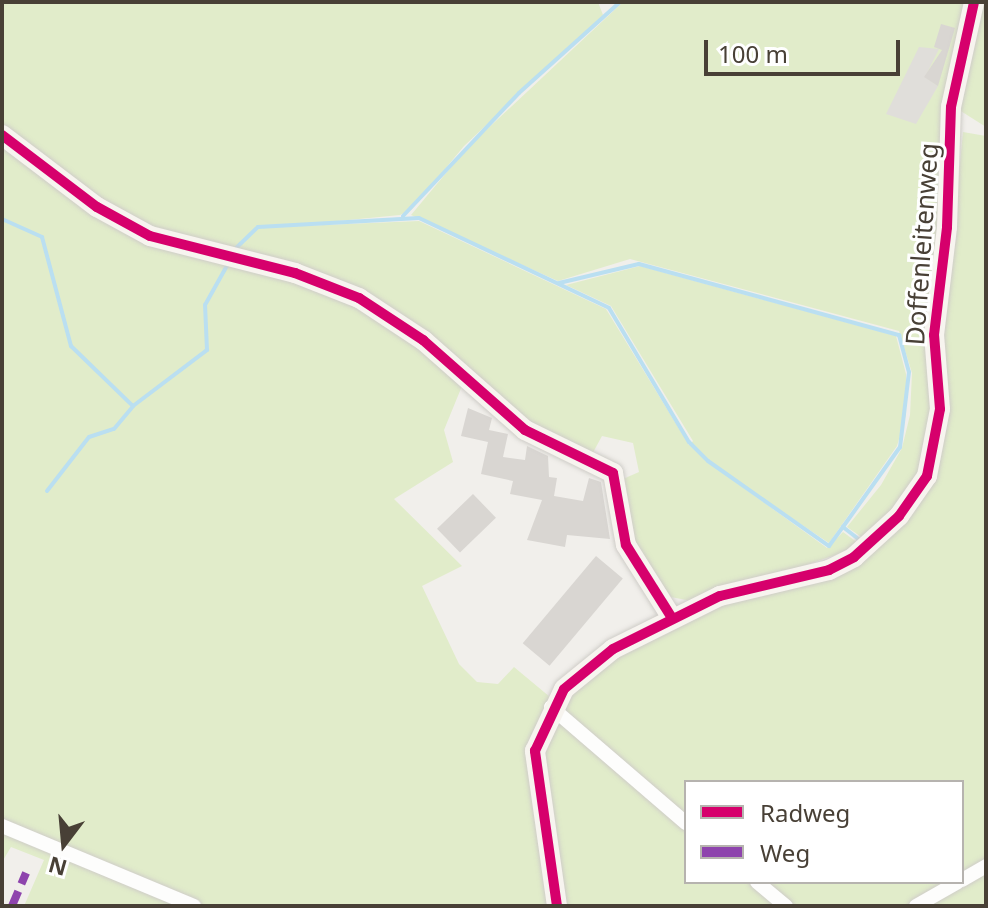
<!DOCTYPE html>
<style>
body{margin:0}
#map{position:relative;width:988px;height:908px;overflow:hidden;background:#f1efeb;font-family:"Noto Sans",sans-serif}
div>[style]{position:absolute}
.green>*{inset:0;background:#e1ecca}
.parking>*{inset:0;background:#e0deda}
.stream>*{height:4px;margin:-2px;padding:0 2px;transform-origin:2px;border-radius:2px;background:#badff1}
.building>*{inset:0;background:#d9d6d2;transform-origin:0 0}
.roads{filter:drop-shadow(0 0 2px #cfcdc8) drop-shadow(0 0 2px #cfcdc8)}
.street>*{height:14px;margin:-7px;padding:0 7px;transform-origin:7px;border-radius:7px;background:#fdfdfc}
.secondary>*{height:20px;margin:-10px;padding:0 10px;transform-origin:10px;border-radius:10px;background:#f7f4ef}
.quiet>*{height:8px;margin-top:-4px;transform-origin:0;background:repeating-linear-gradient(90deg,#8e44ad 0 16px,transparent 0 24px)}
.cycleway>*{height:10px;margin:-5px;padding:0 5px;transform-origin:5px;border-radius:5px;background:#d6006c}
span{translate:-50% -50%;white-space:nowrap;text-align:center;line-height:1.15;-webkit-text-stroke:6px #fff;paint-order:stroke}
.street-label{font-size:26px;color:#484036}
.frame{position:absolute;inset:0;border:4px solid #484036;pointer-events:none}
.legend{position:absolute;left:684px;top:780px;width:280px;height:104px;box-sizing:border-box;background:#fff;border:2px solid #b6b3af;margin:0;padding:10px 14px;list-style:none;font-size:24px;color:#484036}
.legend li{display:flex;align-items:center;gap:16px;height:40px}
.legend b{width:40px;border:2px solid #b6b3af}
.north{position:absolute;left:24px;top:804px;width:80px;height:80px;-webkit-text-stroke:6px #fff;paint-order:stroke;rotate:196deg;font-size:22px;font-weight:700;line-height:32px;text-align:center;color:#484036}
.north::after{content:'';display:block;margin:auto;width:28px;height:36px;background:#484036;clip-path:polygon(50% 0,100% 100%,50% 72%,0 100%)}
.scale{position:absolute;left:704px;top:40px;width:196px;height:36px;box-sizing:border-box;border:4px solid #484036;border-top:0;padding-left:10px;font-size:24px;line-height:28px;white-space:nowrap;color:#484036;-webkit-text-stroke:6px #fff;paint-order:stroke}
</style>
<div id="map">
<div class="green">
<i style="clip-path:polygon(2px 2px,598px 2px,603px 15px,464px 146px,412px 209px,400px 215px,276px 227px,419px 221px,606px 309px,689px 445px,693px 441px,611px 306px,566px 285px,640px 266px,896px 336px,906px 374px,906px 415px,897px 446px,829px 543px,705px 460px,827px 548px,843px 532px,862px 546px,696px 602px,671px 597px,630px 543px,623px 479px,639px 472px,633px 443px,602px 436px,590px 458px,523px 422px,398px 317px,149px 232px,2px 131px)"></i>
<i style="clip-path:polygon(623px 2px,968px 2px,936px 404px,924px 471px,867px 541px,847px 527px,881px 485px,902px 448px,910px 415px,912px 373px,899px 331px,630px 259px,558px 281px,411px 215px,467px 148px)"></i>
<i style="clip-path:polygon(978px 2px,986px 2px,986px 127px,956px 108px)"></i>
<i style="clip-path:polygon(963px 132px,986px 136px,986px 906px,790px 906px,762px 882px,962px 882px,962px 782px,686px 782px,686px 818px,566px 715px,562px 702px,591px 671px,690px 612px,815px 578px,917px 503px,941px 363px)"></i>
<i style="clip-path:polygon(2px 139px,93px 208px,292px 275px,389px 320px,462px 386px,444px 430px,453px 462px,394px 499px,462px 566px,422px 586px,459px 664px,477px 682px,498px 684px,514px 667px,550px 697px,531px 739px,529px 778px,553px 906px,24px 906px,44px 860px,11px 847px,2px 862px)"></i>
<i style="clip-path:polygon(559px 720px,686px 828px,686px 882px,751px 882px,780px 906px,561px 906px,539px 768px)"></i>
</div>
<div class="parking">
<i style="clip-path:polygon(919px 47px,939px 49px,925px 77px,938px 86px,916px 124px,886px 114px)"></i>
</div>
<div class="stream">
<i style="left:403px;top:216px;width:169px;rotate:-46.7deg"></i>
<i style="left:519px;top:93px;width:136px;rotate:-42deg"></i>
<i style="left:2px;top:219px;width:44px;rotate:24.2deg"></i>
<i style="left:42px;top:237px;width:113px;rotate:75.1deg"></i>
<i style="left:71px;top:346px;width:86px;rotate:44.1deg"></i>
<i style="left:234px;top:250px;width:33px;rotate:-44deg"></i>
<i style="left:258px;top:227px;width:161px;rotate:-3.2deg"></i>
<i style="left:419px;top:218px;width:210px;rotate:25.3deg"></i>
<i style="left:609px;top:308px;width:156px;rotate:59.2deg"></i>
<i style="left:689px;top:442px;width:27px;rotate:45deg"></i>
<i style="left:708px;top:461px;width:148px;rotate:35.1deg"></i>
<i style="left:829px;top:546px;width:24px;rotate:-54deg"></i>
<i style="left:843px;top:527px;width:24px;rotate:38deg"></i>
<i style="left:559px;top:283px;width:82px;rotate:-13.4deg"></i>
<i style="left:639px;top:264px;width:270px;rotate:15.3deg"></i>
<i style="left:899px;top:335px;width:38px;rotate:75deg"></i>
<i style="left:909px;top:372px;width:76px;rotate:96.8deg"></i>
<i style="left:900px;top:447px;width:98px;rotate:125.5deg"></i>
<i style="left:47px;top:491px;width:68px;rotate:-52.1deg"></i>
<i style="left:89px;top:437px;width:26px;rotate:-18deg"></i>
<i style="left:114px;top:429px;width:30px;rotate:-50deg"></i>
<i style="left:133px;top:406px;width:93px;rotate:-37.1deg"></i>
<i style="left:207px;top:350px;width:45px;rotate:-92.5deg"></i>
<i style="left:205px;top:305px;width:49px;rotate:-60.8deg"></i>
</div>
<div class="building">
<i style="clip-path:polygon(941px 24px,955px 28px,938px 86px,924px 77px,942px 50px,934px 47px)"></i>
<i style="clip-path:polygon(468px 408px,492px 418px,489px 430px,508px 434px,503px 457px,525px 460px,527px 446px,548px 456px,549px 477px,557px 478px,554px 496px,583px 501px,589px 478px,601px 482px,610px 539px,567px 535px,565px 547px,527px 540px,542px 500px,510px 494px,513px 481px,481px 474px,488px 442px,461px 436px)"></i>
<i style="left:473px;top:494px;width:33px;height:50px;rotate:46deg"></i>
<i style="left:596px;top:556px;width:35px;height:114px;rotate:40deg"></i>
</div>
<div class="roads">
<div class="street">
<i style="left:551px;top:707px;width:178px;rotate:40.7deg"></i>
<i style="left:2px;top:826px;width:208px;rotate:22.6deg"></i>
<i style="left:962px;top:880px;width:28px;rotate:-30deg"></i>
<i style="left:757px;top:882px;width:38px;rotate:40deg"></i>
<i style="left:916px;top:906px;width:48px;rotate:-29.7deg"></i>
</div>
<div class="secondary">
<i style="left:2px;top:135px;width:119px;rotate:37.2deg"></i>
<i style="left:97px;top:207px;width:60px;rotate:28.7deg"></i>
<i style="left:150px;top:236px;width:150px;rotate:14.3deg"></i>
<i style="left:295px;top:273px;width:69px;rotate:21.3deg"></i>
<i style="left:359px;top:298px;width:77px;rotate:33.3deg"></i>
<i style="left:423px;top:340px;width:136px;rotate:41.4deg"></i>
<i style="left:525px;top:430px;width:98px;rotate:26deg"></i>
<i style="left:613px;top:473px;width:73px;rotate:79.8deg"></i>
<i style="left:626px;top:545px;width:86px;rotate:57.8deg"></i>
<i style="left:557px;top:906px;width:157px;rotate:-98.1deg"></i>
<i style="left:535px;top:751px;width:68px;rotate:-64.9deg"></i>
<i style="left:564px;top:689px;width:63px;rotate:-39.2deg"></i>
<i style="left:613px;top:649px;width:119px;rotate:-26.4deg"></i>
<i style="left:720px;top:596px;width:112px;rotate:-13.4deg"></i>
<i style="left:829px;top:570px;width:28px;rotate:-27deg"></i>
<i style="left:854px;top:557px;width:61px;rotate:-42.3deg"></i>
<i style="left:899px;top:516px;width:49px;rotate:-55deg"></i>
<i style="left:927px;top:476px;width:68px;rotate:-79deg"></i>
<i style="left:940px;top:409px;width:74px;rotate:-94.6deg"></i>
<i style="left:934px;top:335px;width:109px;rotate:-83.1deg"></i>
<i style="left:947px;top:227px;width:120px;rotate:-88.1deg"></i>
<i style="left:951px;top:107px;width:107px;rotate:-77.6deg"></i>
</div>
</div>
<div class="quiet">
<i style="left:12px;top:906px;width:36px;rotate:-67deg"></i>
</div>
<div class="cycleway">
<i style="left:2px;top:135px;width:119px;rotate:37.2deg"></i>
<i style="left:97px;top:207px;width:60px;rotate:28.7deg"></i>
<i style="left:150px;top:236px;width:150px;rotate:14.3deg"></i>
<i style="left:295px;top:273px;width:69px;rotate:21.3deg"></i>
<i style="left:359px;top:298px;width:77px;rotate:33.3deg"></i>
<i style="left:423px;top:340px;width:136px;rotate:41.4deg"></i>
<i style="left:525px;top:430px;width:98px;rotate:26deg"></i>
<i style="left:613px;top:473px;width:73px;rotate:79.8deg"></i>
<i style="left:626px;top:545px;width:86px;rotate:57.8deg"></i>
<i style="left:557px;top:906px;width:157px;rotate:-98.1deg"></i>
<i style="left:535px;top:751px;width:68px;rotate:-64.9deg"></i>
<i style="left:564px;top:689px;width:63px;rotate:-39.2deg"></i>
<i style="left:613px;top:649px;width:119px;rotate:-26.4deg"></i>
<i style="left:720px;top:596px;width:112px;rotate:-13.4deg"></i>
<i style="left:829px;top:570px;width:28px;rotate:-27deg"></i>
<i style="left:854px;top:557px;width:61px;rotate:-42.3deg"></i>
<i style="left:899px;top:516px;width:49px;rotate:-55deg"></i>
<i style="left:927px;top:476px;width:68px;rotate:-79deg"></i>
<i style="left:940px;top:409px;width:74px;rotate:-94.6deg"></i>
<i style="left:934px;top:335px;width:109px;rotate:-83.1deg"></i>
<i style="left:947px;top:227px;width:120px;rotate:-88.1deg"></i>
<i style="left:951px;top:107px;width:107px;rotate:-77.6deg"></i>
</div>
<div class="street-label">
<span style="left:922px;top:244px;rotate:-86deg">Doffenleitenweg</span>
</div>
<div class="frame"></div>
<ul class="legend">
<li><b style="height:10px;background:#d6006c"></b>Radweg</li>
<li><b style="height:10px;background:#8e44ad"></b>Weg</li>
</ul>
<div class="north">N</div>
<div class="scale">100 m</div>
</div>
